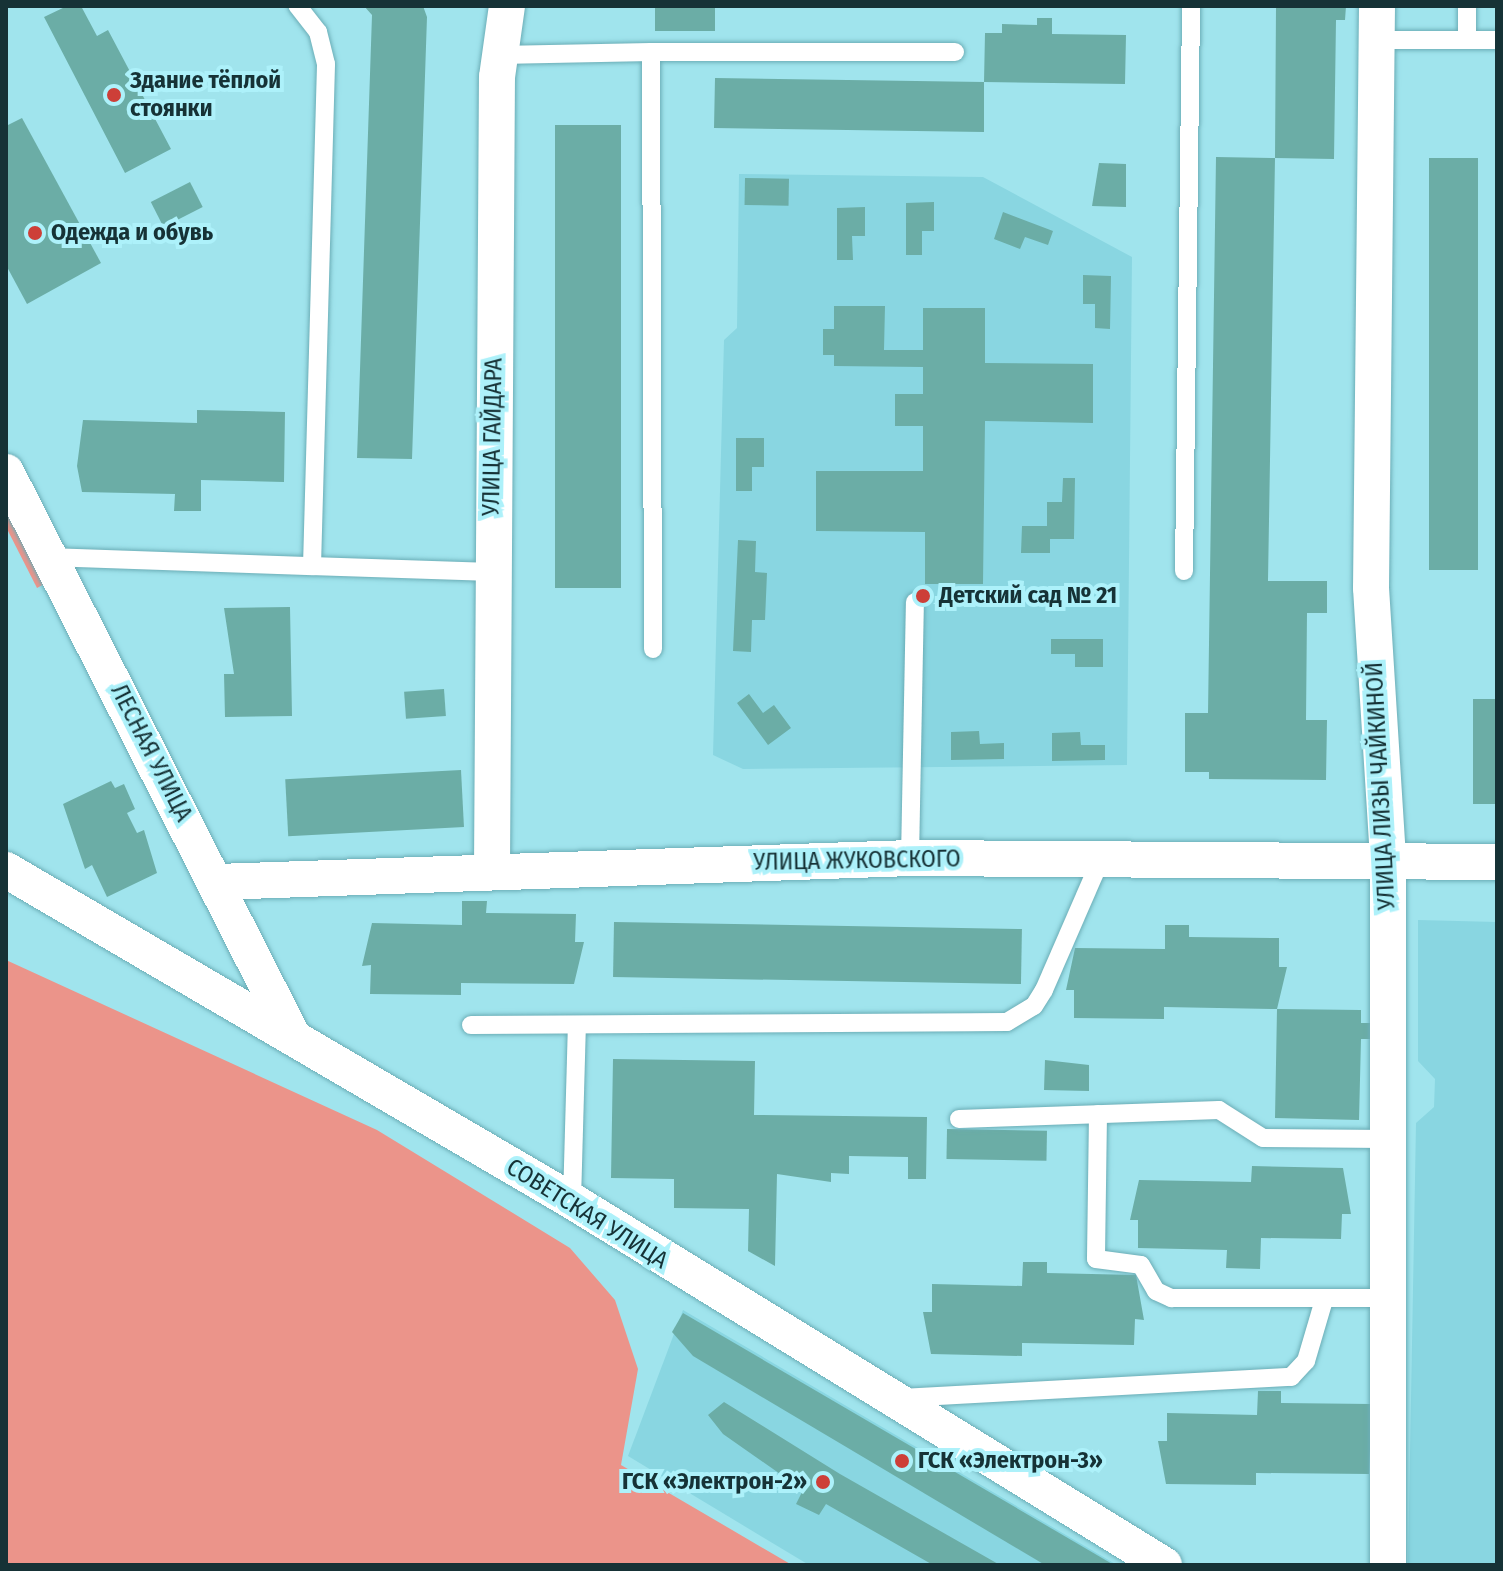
<!DOCTYPE html>
<meta charset="utf-8">
<style>
body{margin:0}
#map{position:relative;width:1503px;height:1571px;overflow:hidden;background:#a0e4ed;font-family:"Fira Sans Condensed",sans-serif}
div>[style]{position:absolute}
.built>*{inset:0;background:#89d6e1}
.green>*{inset:0;background:#eb948a}
.building>*{inset:0;background:#6bada6;transform-origin:0 0}
.roads{filter:drop-shadow(0 0 2px #6badb6) drop-shadow(0 0 2px #6badb6)}
.lane>*{height:18px;margin:-9px;padding:0 9px;transform-origin:9px;border-radius:9px;background:#fff}
.street>*{height:36px;margin:-18px;padding:0 18px;transform-origin:18px;border-radius:18px;background:#fff}
.dots>*{width:22px;height:22px;translate:-50% -50%;box-sizing:border-box;border:4px solid #adf1fa;border-radius:50%}
span{translate:-50% -50%;white-space:nowrap;text-align:center;line-height:1.15;-webkit-text-stroke:8px #adf1fa;paint-order:stroke}
.poi-label{font-size:24px;color:#163236;font-weight:700}
.left{translate:0 -50%;text-align:left}
.right{translate:-100% -50%;text-align:right}
.street-label{font-size:24px;color:#163236}
.frame{position:absolute;inset:0;border:8px solid #163236;pointer-events:none}
</style>
<div id="map">
<div class="built">
<i style="clip-path:polygon(739px 174px,983px 177px,1132px 257px,1127px 765px,743px 769px,713px 755px,724px 340px,737px 328px)"></i>
<i style="clip-path:polygon(1418px 920px,1497px 922px,1497px 1565px,1408px 1565px,1416px 1123px,1434px 1107px,1435px 1079px,1418px 1061px)"></i>
<i style="clip-path:polygon(683px 1310px,1117px 1565px,809px 1565px,628px 1456px)"></i>
</div>
<div class="green">
<i style="clip-path:polygon(6px 502px,46px 583px,37px 588px,6px 527px)"></i>
<i style="clip-path:polygon(6px 960px,377px 1130px,570px 1248px,615px 1300px,638px 1369px,621px 1465px,792px 1565px,6px 1565px)"></i>
</div>
<div class="building">
<i style="clip-path:polygon(67px 6px,81px 6px,97px 36px,108px 30px,171px 149px,125px 173px,44px 17px)"></i>
<i style="clip-path:polygon(364px 6px,423px 6px,427px 17px,412px 459px,357px 458px,372px 15px)"></i>
<i style="left:655px;top:6px;width:60px;height:25px"></i>
<i style="clip-path:polygon(1276px 6px,1346px 6px,1345px 20px,1336px 20px,1334px 159px,1275px 158px)"></i>
<i style="clip-path:polygon(1037px 18px,1052px 18px,1052px 34px,1126px 35px,1125px 84px,984px 82px,984px 132px,714px 128px,715px 78px,984px 82px,985px 33px,1002px 33px,1002px 24px,1037px 25px)"></i>
<i style="clip-path:polygon(22px 118px,101px 263px,27px 304px,6px 265px,6px 126px)"></i>
<i style="left:555px;top:125px;width:66px;height:463px"></i>
<i style="clip-path:polygon(1216px 157px,1275px 158px,1268px 581px,1327px 581px,1327px 613px,1307px 613px,1306px 720px,1327px 720px,1326px 780px,1209px 779px,1209px 772px,1185px 772px,1185px 713px,1208px 713px)"></i>
<i style="left:1429px;top:158px;width:49px;height:412px"></i>
<i style="clip-path:polygon(1099px 163px,1126px 164px,1126px 207px,1092px 206px)"></i>
<i style="left:745px;top:178px;width:44px;height:27px;rotate:1deg"></i>
<i style="left:190px;top:182px;width:28px;height:44px;rotate:63deg"></i>
<i style="clip-path:polygon(934px 202px,934px 231px,922px 231px,922px 255px,906px 255px,906px 203px)"></i>
<i style="clip-path:polygon(865px 207px,865px 236px,852px 236px,853px 260px,837px 260px,837px 208px)"></i>
<i style="clip-path:polygon(1003px 212px,1053px 231px,1048px 245px,1025px 237px,1020px 249px,994px 239px)"></i>
<i style="clip-path:polygon(1083px 275px,1111px 276px,1110px 329px,1095px 328px,1095px 304px,1083px 304px)"></i>
<i style="clip-path:polygon(834px 306px,885px 306px,884px 350px,923px 350px,923px 308px,985px 308px,985px 363px,1093px 364px,1093px 423px,985px 421px,983px 584px,925px 584px,925px 532px,816px 531px,816px 471px,923px 471px,923px 426px,895px 426px,895px 394px,923px 394px,923px 367px,834px 366px,834px 355px,823px 355px,823px 329px,834px 329px)"></i>
<i style="clip-path:polygon(197px 410px,285px 412px,284px 482px,201px 480px,201px 511px,174px 511px,175px 494px,82px 492px,77px 466px,83px 420px,197px 423px)"></i>
<i style="clip-path:polygon(736px 438px,764px 438px,764px 467px,752px 467px,752px 491px,736px 491px)"></i>
<i style="clip-path:polygon(1063px 478px,1075px 478px,1074px 539px,1050px 539px,1050px 553px,1021px 553px,1022px 526px,1047px 526px,1047px 502px,1062px 502px)"></i>
<i style="clip-path:polygon(738px 540px,756px 541px,755px 572px,767px 573px,765px 620px,752px 620px,751px 652px,733px 651px)"></i>
<i style="clip-path:polygon(290px 607px,292px 716px,225px 717px,224px 674px,234px 674px,224px 608px)"></i>
<i style="clip-path:polygon(1051px 639px,1103px 639px,1103px 667px,1075px 667px,1075px 654px,1051px 654px)"></i>
<i style="left:444px;top:689px;width:27px;height:40px;rotate:86deg"></i>
<i style="clip-path:polygon(749px 694px,763px 713px,774px 705px,791px 728px,768px 745px,737px 703px)"></i>
<i style="left:1473px;top:699px;width:24px;height:105px"></i>
<i style="clip-path:polygon(979px 731px,980px 744px,1004px 743px,1004px 759px,951px 760px,951px 732px)"></i>
<i style="clip-path:polygon(1080px 732px,1081px 745px,1105px 745px,1105px 760px,1052px 761px,1052px 733px)"></i>
<i style="left:461px;top:770px;width:57px;height:176px;rotate:87deg"></i>
<i style="clip-path:polygon(111px 781px,115px 788px,124px 784px,135px 809px,127px 813px,137px 833px,144px 830px,157px 873px,107px 897px,92px 865px,85px 869px,63px 804px)"></i>
<i style="clip-path:polygon(462px 901px,487px 901px,486px 913px,576px 914px,575px 942px,584px 942px,574px 984px,461px 983px,461px 995px,370px 994px,371px 965px,362px 966px,372px 923px,462px 925px)"></i>
<i style="left:614px;top:922px;width:408px;height:55px;rotate:1deg"></i>
<i style="clip-path:polygon(1165px 925px,1189px 925px,1189px 937px,1279px 938px,1279px 967px,1287px 967px,1277px 1009px,1164px 1007px,1164px 1019px,1074px 1018px,1074px 990px,1066px 990px,1075px 948px,1165px 949px)"></i>
<i style="clip-path:polygon(1277px 1009px,1361px 1010px,1361px 1023px,1374px 1023px,1373px 1039px,1361px 1039px,1359px 1120px,1275px 1118px)"></i>
<i style="clip-path:polygon(613px 1059px,755px 1061px,754px 1115px,927px 1117px,926px 1179px,908px 1179px,908px 1157px,849px 1156px,849px 1174px,831px 1173px,831px 1182px,777px 1174px,775px 1266px,748px 1251px,749px 1209px,674px 1208px,674px 1179px,611px 1178px)"></i>
<i style="clip-path:polygon(1045px 1060px,1089px 1065px,1089px 1091px,1044px 1090px)"></i>
<i style="left:947px;top:1129px;width:100px;height:30px;rotate:1deg"></i>
<i style="clip-path:polygon(1252px 1166px,1343px 1168px,1351px 1214px,1342px 1214px,1341px 1239px,1261px 1238px,1260px 1269px,1226px 1268px,1227px 1250px,1138px 1248px,1138px 1220px,1130px 1220px,1139px 1180px,1251px 1182px)"></i>
<i style="clip-path:polygon(1023px 1262px,1047px 1262px,1047px 1273px,1136px 1275px,1144px 1320px,1135px 1319px,1134px 1345px,1022px 1343px,1022px 1356px,931px 1354px,923px 1312px,932px 1312px,932px 1284px,1022px 1286px)"></i>
<i style="clip-path:polygon(683px 1313px,1114px 1565px,1045px 1565px,693px 1356px,672px 1332px)"></i>
<i style="clip-path:polygon(1258px 1391px,1281px 1391px,1281px 1403px,1371px 1404px,1379px 1449px,1370px 1449px,1369px 1474px,1256px 1473px,1256px 1485px,1166px 1484px,1158px 1441px,1167px 1441px,1167px 1413px,1257px 1415px)"></i>
<i style="clip-path:polygon(724px 1402px,840px 1474px,1000px 1565px,933px 1565px,826px 1504px,819px 1515px,796px 1504px,803px 1490px,723px 1434px,708px 1415px)"></i>
</div>
<div class="roads">
<div class="lane">
<i style="left:1377px;top:40px;width:120px"></i>
<i style="left:1467px;top:40px;width:34px;rotate:-90deg"></i>
<i style="left:651px;top:52px;width:304px"></i>
<i style="left:499px;top:55px;width:152px;rotate:-1.1deg"></i>
<i style="left:651px;top:52px;width:597px;rotate:89.81deg"></i>
<i style="left:50px;top:557px;width:262px;rotate:2deg"></i>
<i style="left:312px;top:566px;width:502px;rotate:-88.4deg"></i>
<i style="left:326px;top:64px;width:33px;rotate:-104deg"></i>
<i style="left:318px;top:32px;width:33px;rotate:-128deg"></i>
<i style="left:312px;top:566px;width:179px;rotate:1.9deg"></i>
<i style="left:1184px;top:571px;width:565px;rotate:-89.29deg"></i>
<i style="left:910px;top:858px;width:256px;rotate:-88.9deg"></i>
<i style="left:471px;top:1025px;width:536px;rotate:-0.32deg"></i>
<i style="left:1007px;top:1022px;width:31px;rotate:-31deg"></i>
<i style="left:1034px;top:1006px;width:19px;rotate:-58deg"></i>
<i style="left:1044px;top:990px;width:141px;rotate:-66.5deg"></i>
<i style="left:1098px;top:1114px;width:145px;rotate:90.8deg"></i>
<i style="left:1096px;top:1259px;width:45px;rotate:7.6deg"></i>
<i style="left:1141px;top:1265px;width:30px;rotate:60deg"></i>
<i style="left:1156px;top:1291px;width:17px;rotate:25deg"></i>
<i style="left:1171px;top:1298px;width:221px"></i>
<i style="left:959px;top:1119px;width:260px;rotate:-2deg"></i>
<i style="left:1219px;top:1110px;width:52px;rotate:32.5deg"></i>
<i style="left:1263px;top:1138px;width:124px;rotate:0.5deg"></i>
<i style="left:572px;top:1201px;width:174px;rotate:-88.4deg"></i>
<i style="left:901px;top:1398px;width:391px;rotate:-3.1deg"></i>
<i style="left:1291px;top:1377px;width:22px;rotate:-47deg"></i>
<i style="left:1306px;top:1361px;width:64px;rotate:-73.6deg"></i>
</div>
<div class="street">
<i style="left:1377px;top:6px;width:582px;rotate:90.59deg"></i>
<i style="left:1371px;top:588px;width:274px;rotate:86.4deg"></i>
<i style="left:1388px;top:861px;width:704px;rotate:90deg"></i>
<i style="left:6px;top:472px;width:634px;rotate:63.07deg"></i>
<i style="left:492px;top:868px;width:791px;rotate:-89.64deg"></i>
<i style="left:497px;top:77px;width:72px;rotate:-82deg"></i>
<i style="left:6px;top:870px;width:656px;rotate:30.32deg"></i>
<i style="left:572px;top:1201px;width:695px;rotate:31.59deg"></i>
<i style="left:217px;top:882px;width:693px;rotate:-1.98deg"></i>
<i style="left:910px;top:858px;width:587px;rotate:0.39deg"></i>
</div>
</div>
<div class="dots">
<i style="left:114px;top:95px;background:#cd3f38"></i>
<i style="left:35px;top:233px;background:#cd3f38"></i>
<i style="left:923px;top:596px;background:#cd3f38"></i>
<i style="left:902px;top:1461px;background:#cd3f38"></i>
<i style="left:823px;top:1482px;background:#cd3f38"></i>
</div>
<div class="poi-label">
<span class="left" style="left:130px;top:95px">Здание тёплой<br>стоянки</span>
<span class="left" style="left:51px;top:233px">Одежда и обувь</span>
<span class="left" style="left:939px;top:596px">Детский сад № 21</span>
<span class="left" style="left:918px;top:1461px">ГСК «Электрон-3»</span>
<span class="right" style="left:807px;top:1482px">ГСК «Электрон-2»</span>
</div>
<div class="street-label">
<span style="left:493px;top:437px;rotate:-89deg">УЛИЦА ГАЙДАРА</span>
<span style="left:151px;top:753px;rotate:63deg">ЛЕСНАЯ УЛИЦА</span>
<span style="left:1381px;top:786px;rotate:-93deg">УЛИЦА ЛИЗЫ ЧАЙКИНОЙ</span>
<span style="left:857px;top:861px;rotate:-1deg">УЛИЦА ЖУКОВСКОГО</span>
<span style="left:587px;top:1214px;rotate:32deg">СОВЕТСКАЯ УЛИЦА</span>
</div>
<div class="frame"></div>
</div>
